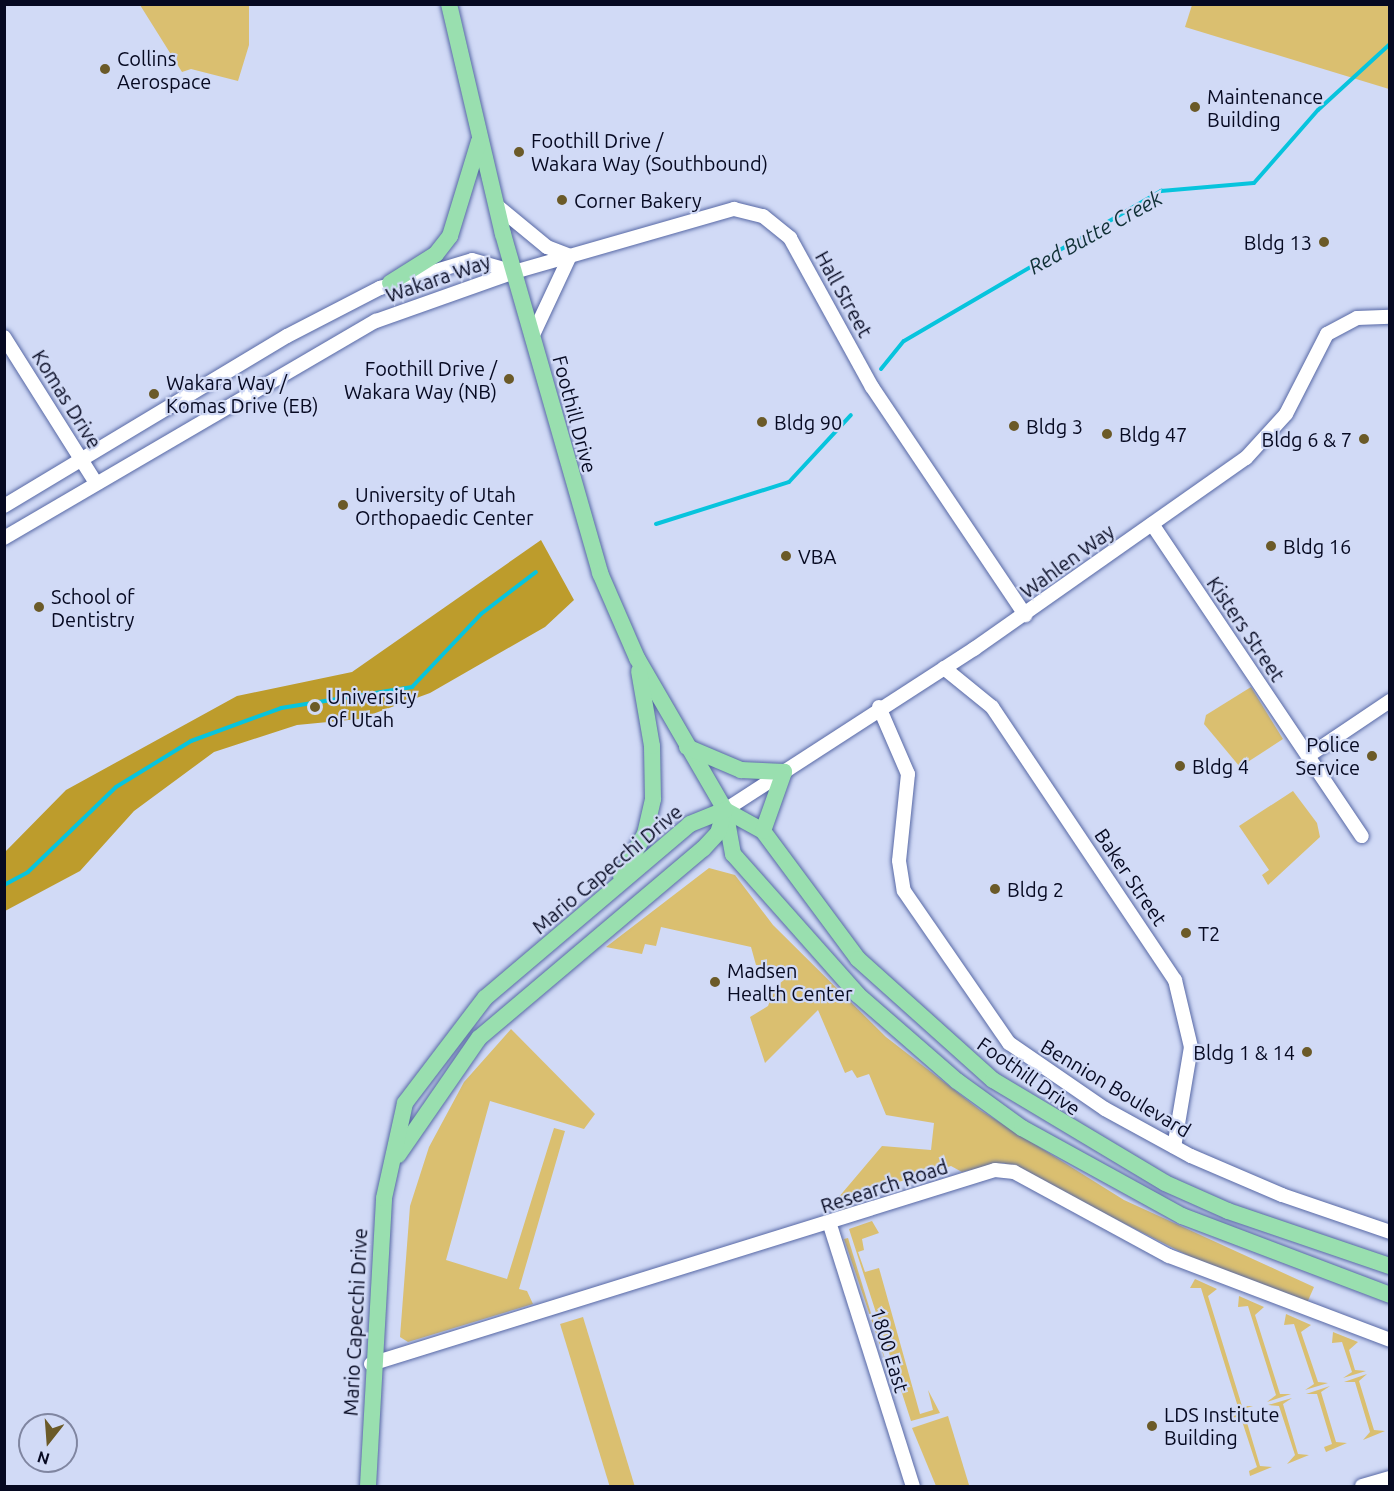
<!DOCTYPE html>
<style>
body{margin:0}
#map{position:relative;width:1394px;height:1491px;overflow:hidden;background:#d1daf6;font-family:Ubuntu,sans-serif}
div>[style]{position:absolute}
.green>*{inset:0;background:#dabf70;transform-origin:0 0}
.forest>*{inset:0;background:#bd9c2c}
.stream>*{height:4px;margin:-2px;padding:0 2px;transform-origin:2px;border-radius:2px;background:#07c4dd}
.roads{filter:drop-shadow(0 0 2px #5768a5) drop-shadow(0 0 2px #5768a5)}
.minor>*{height:14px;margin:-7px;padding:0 7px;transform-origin:7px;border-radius:7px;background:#fff}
.major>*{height:16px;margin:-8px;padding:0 8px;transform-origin:8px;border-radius:8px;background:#99dfaf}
.dots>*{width:16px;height:16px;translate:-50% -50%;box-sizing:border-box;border:3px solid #d1daf6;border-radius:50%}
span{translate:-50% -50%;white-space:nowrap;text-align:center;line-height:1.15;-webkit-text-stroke:4.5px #d1daf6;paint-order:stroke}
.poi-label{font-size:20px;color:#060921}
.left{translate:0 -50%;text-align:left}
.right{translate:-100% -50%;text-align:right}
.street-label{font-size:20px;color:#060921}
.water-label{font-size:21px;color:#103036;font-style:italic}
.frame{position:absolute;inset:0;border:6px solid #060921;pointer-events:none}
.north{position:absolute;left:18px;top:1413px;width:60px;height:60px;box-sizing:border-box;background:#d1daf6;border:2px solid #8086a1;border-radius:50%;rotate:197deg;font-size:16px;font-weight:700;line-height:24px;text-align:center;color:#060921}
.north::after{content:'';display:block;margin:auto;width:21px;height:27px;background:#6b5a28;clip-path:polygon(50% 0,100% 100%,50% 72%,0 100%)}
</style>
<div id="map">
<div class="green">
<i style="clip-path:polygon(140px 5px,249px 5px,249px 45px,238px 81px,191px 69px,182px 72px)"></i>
<i style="clip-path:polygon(1192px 5px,1389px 5px,1389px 89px,1185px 27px)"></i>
<i style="clip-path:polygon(1251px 687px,1283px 739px,1240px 767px,1204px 724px,1206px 715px)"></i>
<i style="clip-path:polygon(1293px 791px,1317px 823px,1320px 837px,1268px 885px,1262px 875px,1269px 870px,1239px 826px)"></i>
<i style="clip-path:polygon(709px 868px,735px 875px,773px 925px,886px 1037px,980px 1110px,1124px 1200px,1314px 1287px,1307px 1303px,1191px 1257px,1004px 1163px,962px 1172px,951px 1166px,846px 1198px,847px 1209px,841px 1210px,838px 1198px,882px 1146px,931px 1150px,934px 1123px,886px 1115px,869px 1074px,857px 1078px,852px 1070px,845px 1073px,818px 1010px,765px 1063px,750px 1017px,768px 1006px,775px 987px,784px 980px,778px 968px,756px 965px,751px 947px,661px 927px,656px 946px,645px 944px,642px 954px,606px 947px)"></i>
<i style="clip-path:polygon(511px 1029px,595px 1114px,584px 1129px,490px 1101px,446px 1260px,507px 1279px,554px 1128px,565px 1131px,519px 1289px,527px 1291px,533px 1304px,408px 1342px,400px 1337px,410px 1206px,429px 1147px,464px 1082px)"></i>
<i style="clip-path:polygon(872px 1221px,879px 1233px,862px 1239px,864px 1250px,858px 1252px,865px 1272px,879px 1268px,920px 1414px,933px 1410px,928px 1390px,940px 1413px,911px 1421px,849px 1229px)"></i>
<i style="clip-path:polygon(848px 1238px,888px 1369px,844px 1239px)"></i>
<i style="clip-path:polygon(1195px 1279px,1217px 1289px,1208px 1296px,1242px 1406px,1253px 1406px,1229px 1413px,1238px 1407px,1201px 1288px,1190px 1288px)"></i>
<i style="clip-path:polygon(1239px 1296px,1264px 1307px,1255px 1315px,1280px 1394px,1291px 1394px,1267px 1402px,1276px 1395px,1248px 1306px,1238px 1307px)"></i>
<i style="clip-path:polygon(1286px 1314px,1311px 1325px,1301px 1332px,1318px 1382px,1328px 1383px,1305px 1390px,1314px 1384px,1294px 1324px,1284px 1325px)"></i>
<i style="left:583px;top:1317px;width:177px;height:24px;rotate:73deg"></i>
<i style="clip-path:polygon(1333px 1332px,1358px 1342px,1349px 1350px,1355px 1370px,1366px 1371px,1343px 1378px,1352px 1372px,1342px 1342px,1332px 1343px)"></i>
<i style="clip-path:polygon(1367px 1374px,1359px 1381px,1374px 1430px,1385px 1431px,1363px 1440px,1370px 1432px,1355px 1382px,1344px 1382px)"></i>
<i style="clip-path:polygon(1330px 1386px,1321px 1392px,1336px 1442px,1347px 1443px,1326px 1452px,1324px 1447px,1332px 1444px,1317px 1394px,1306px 1394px)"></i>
<i style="clip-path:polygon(1292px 1398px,1283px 1404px,1298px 1454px,1309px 1455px,1287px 1464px,1295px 1455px,1279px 1406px,1268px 1405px)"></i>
<i style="clip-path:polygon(1254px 1410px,1245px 1416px,1260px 1466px,1272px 1467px,1250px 1476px,1249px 1471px,1257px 1467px,1241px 1418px,1230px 1417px)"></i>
<i style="clip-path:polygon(948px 1416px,969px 1485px,963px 1486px,936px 1486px,912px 1428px)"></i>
</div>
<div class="forest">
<i style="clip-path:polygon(541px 540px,574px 600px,545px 627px,430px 693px,359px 719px,297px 725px,214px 752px,134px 811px,80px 871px,5px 911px,5px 852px,66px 790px,237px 696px,352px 672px)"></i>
</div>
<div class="stream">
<i style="left:881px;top:369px;width:36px;rotate:-51deg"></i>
<i style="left:904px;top:341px;width:298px;rotate:-30.3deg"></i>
<i style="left:1161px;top:191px;width:93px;rotate:-4.9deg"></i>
<i style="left:1254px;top:183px;width:97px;rotate:-48.8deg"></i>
<i style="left:1318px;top:110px;width:98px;rotate:-42.5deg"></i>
<i style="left:656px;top:524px;width:139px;rotate:-17.5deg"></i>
<i style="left:789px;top:482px;width:91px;rotate:-47.2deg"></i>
<i style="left:4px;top:885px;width:27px;rotate:-28deg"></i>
<i style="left:28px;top:872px;width:122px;rotate:-44deg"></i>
<i style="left:116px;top:787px;width:88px;rotate:-31.5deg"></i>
<i style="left:191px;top:741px;width:96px;rotate:-20.1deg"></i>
<i style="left:281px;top:708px;width:133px;rotate:-9.1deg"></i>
<i style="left:412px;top:687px;width:100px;rotate:-46.6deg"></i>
<i style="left:481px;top:614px;width:69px;rotate:-37.4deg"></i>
</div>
<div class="roads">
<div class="minor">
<i style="left:496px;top:205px;width:66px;rotate:39.5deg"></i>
<i style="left:547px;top:247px;width:25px;rotate:21deg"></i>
<i style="left:4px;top:337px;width:173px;rotate:57.8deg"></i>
<i style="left:532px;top:337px;width:89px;rotate:-64.9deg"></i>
<i style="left:4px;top:506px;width:330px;rotate:-31deg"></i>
<i style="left:287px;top:336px;width:105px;rotate:-27.3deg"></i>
<i style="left:380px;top:288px;width:96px;rotate:-16.9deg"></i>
<i style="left:472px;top:260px;width:44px;rotate:15.9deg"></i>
<i style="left:1152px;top:524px;width:376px;rotate:56.1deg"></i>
<i style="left:4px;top:538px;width:431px;rotate:-30.3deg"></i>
<i style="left:376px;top:321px;width:146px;rotate:-19.5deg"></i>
<i style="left:514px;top:272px;width:229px;rotate:-16deg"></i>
<i style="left:734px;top:209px;width:30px;rotate:14deg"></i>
<i style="left:763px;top:216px;width:35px;rotate:39deg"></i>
<i style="left:790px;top:238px;width:170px;rotate:61.2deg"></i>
<i style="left:872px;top:387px;width:275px;rotate:56.1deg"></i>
<i style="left:944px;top:668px;width:62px;rotate:39.1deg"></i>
<i style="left:992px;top:707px;width:329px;rotate:56.2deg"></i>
<i style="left:1175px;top:980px;width:69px;rotate:76.6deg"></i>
<i style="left:1191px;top:1047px;width:101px;rotate:99.6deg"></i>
<i style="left:879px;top:707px;width:73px;rotate:66.6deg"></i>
<i style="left:908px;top:774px;width:87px;rotate:95.9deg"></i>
<i style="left:899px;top:861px;width:30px;rotate:81deg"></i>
<i style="left:904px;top:891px;width:185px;rotate:55.4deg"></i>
<i style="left:1009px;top:1043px;width:116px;rotate:34.5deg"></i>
<i style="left:1105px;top:1109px;width:98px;rotate:28.7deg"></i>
<i style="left:1191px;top:1156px;width:99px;rotate:23.2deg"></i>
<i style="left:1282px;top:1195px;width:114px;rotate:18.9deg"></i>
<i style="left:1308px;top:756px;width:99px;rotate:-33.9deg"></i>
<i style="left:725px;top:810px;width:297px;rotate:-32.9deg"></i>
<i style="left:974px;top:649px;width:332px;rotate:-35.1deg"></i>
<i style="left:1246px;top:458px;width:59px;rotate:-47.7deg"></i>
<i style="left:1286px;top:414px;width:90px;rotate:-62.9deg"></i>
<i style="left:1327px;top:334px;width:34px;rotate:-28deg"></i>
<i style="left:1357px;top:318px;width:33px;rotate:-2deg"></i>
<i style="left:830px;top:1225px;width:274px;rotate:72.4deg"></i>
<i style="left:371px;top:1364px;width:653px;rotate:-17.27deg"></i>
<i style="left:995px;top:1170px;width:19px;rotate:6deg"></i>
<i style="left:1014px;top:1172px;width:176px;rotate:28.5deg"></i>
<i style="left:1169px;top:1256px;width:236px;rotate:20.8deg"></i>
<i style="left:1362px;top:1486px;width:29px;rotate:-16deg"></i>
</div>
<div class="major">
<i style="left:449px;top:4px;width:236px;rotate:76.8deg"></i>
<i style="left:503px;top:234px;width:353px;rotate:74deg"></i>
<i style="left:600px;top:573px;width:93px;rotate:66.5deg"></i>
<i style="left:637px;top:658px;width:176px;rotate:59.9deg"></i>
<i style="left:725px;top:810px;width:45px;rotate:79.7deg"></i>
<i style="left:733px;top:854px;width:188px;rotate:48.4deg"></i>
<i style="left:858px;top:995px;width:131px;rotate:41deg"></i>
<i style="left:957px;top:1081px;width:80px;rotate:35.9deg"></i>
<i style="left:1022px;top:1128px;width:183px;rotate:28.8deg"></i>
<i style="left:1182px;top:1216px;width:222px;rotate:20.8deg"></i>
<i style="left:390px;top:283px;width:54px;rotate:-32.2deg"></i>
<i style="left:436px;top:254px;width:23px;rotate:-52deg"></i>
<i style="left:450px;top:236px;width:99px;rotate:-73deg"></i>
<i style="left:687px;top:747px;width:59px;rotate:23.1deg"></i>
<i style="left:741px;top:770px;width:43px;rotate:2.7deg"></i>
<i style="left:725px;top:810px;width:43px;rotate:28.9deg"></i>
<i style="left:763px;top:831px;width:159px;rotate:53.4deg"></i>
<i style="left:858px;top:959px;width:181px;rotate:41.9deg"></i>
<i style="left:993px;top:1080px;width:200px;rotate:30.9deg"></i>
<i style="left:1165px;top:1183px;width:69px;rotate:24deg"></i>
<i style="left:1228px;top:1211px;width:171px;rotate:18.8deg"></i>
<i style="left:763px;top:831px;width:63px;rotate:-70.4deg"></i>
<i style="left:621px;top:876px;width:48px;rotate:-60.3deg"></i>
<i style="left:645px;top:834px;width:36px;rotate:-77deg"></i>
<i style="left:653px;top:799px;width:53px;rotate:-91.1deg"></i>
<i style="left:652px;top:746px;width:76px;rotate:-99.8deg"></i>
<i style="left:398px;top:1155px;width:142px;rotate:-55.3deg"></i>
<i style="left:479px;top:1038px;width:293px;rotate:-40.2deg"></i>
<i style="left:703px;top:849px;width:22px;rotate:-47deg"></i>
<i style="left:718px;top:833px;width:21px;rotate:-73deg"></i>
<i style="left:368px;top:1486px;width:288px;rotate:-86.8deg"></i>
<i style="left:384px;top:1198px;width:97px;rotate:-77.5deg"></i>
<i style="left:405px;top:1103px;width:132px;rotate:-52.7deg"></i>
<i style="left:485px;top:998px;width:269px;rotate:-40.3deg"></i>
<i style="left:690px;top:824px;width:38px;rotate:-22deg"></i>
</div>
</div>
<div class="dots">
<i style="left:105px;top:69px;background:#6b5a28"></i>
<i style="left:1195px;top:107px;background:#6b5a28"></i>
<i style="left:519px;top:152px;background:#6b5a28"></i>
<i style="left:562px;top:200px;background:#6b5a28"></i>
<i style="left:1324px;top:242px;background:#6b5a28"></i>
<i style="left:509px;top:379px;background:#6b5a28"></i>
<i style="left:154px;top:394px;background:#6b5a28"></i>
<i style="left:762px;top:422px;background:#6b5a28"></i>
<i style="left:1014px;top:426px;background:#6b5a28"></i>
<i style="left:1107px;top:434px;background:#6b5a28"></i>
<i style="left:1364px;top:439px;background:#6b5a28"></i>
<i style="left:343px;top:505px;background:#6b5a28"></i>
<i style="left:1271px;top:546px;background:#6b5a28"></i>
<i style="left:786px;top:556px;background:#6b5a28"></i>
<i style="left:39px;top:607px;background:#6b5a28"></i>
<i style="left:315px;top:707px;background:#6b5a28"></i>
<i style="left:1372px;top:756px;background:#6b5a28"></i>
<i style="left:1180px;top:766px;background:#6b5a28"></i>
<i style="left:995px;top:889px;background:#6b5a28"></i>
<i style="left:1186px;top:933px;background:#6b5a28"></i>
<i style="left:715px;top:982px;background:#6b5a28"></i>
<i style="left:1307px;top:1052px;background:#6b5a28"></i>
<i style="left:1152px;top:1426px;background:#6b5a28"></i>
</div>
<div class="poi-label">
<span class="left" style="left:117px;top:70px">Collins<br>Aerospace</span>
<span class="left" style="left:1207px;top:108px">Maintenance<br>Building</span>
<span class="left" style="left:531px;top:152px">Foothill Drive /<br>Wakara Way (Southbound)</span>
<span class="left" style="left:574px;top:200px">Corner Bakery</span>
<span class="right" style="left:1312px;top:242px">Bldg 13</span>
<span class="right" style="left:497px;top:380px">Foothill Drive /<br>Wakara Way (NB)</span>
<span class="left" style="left:166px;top:394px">Wakara Way /<br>Komas Drive (EB)</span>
<span class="left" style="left:774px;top:422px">Bldg 90</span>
<span class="left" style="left:1026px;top:426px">Bldg 3</span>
<span class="left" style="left:1119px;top:434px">Bldg 47</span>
<span class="right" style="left:1352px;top:439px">Bldg 6 &amp; 7</span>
<span class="left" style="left:355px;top:506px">University of Utah<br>Orthopaedic Center</span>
<span class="left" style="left:1283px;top:546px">Bldg 16</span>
<span class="left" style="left:798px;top:556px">VBA</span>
<span class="left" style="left:51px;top:608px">School of<br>Dentistry</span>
<span class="left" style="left:327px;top:708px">University<br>of Utah</span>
<span class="right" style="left:1360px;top:756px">Police<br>Service</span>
<span class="left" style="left:1192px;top:766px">Bldg 4</span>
<span class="left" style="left:1007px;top:889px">Bldg 2</span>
<span class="left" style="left:1198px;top:933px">T2</span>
<span class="left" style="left:727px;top:982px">Madsen<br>Health Center</span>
<span class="right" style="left:1295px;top:1052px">Bldg 1 &amp; 14</span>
<span class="left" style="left:1164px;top:1426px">LDS Institute<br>Building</span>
</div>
<div class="street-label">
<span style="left:438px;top:278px;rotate:-19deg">Wakara Way</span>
<span style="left:844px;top:294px;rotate:61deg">Hall Street</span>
<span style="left:67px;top:399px;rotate:58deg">Komas Drive</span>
<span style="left:575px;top:414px;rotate:75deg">Foothill Drive</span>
<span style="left:1067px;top:561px;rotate:-36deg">Wahlen Way</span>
<span style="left:1246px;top:629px;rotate:56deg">Kisters Street</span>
<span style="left:607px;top:869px;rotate:-40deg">Mario Capecchi Drive</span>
<span style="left:1131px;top:877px;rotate:56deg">Baker Street</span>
<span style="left:1029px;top:1076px;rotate:35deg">Foothill Drive</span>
<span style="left:1116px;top:1088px;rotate:31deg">Bennion Boulevard</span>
<span style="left:884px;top:1186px;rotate:-18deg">Research Road</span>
<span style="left:355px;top:1322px;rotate:-87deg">Mario Capecchi Drive</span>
<span style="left:890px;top:1350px;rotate:73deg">1800 East</span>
</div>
<div class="water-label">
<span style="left:1095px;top:232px;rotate:-29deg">Red Butte Creek</span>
</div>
<div class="frame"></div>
<div class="north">N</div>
</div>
